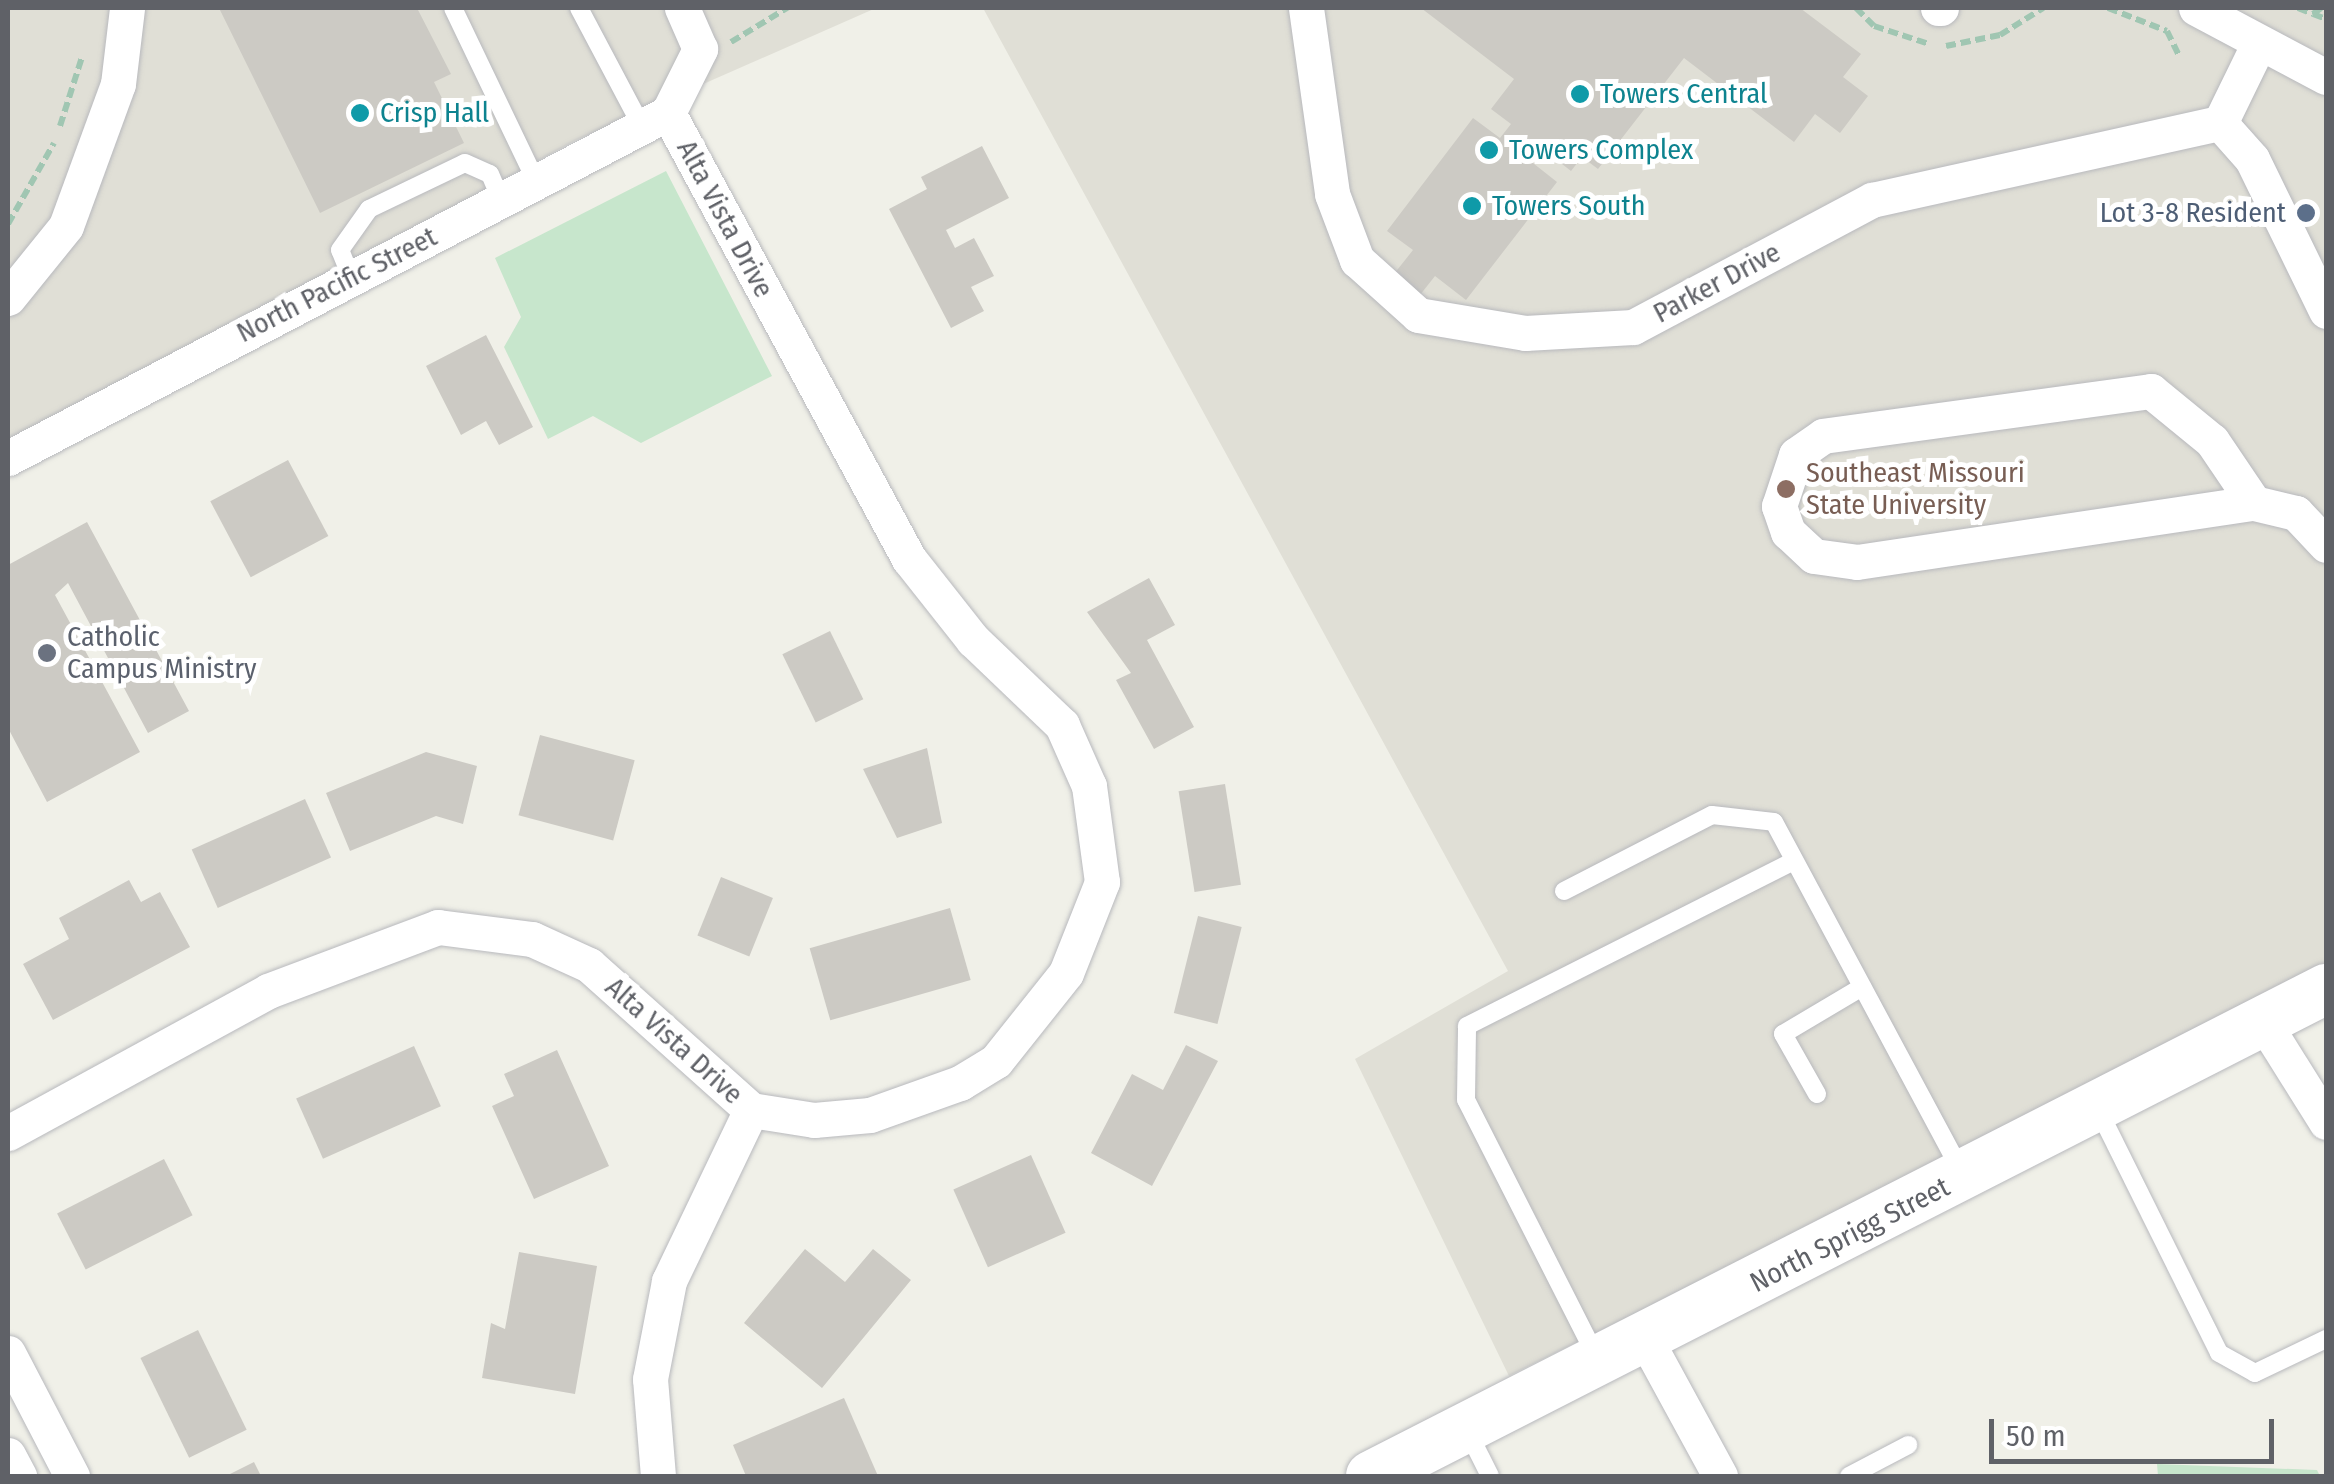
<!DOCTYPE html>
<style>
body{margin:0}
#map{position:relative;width:2334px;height:1484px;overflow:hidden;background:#f0f0e8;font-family:"Fira Sans Condensed",sans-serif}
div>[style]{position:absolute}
.education>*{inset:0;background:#e0dfd6}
.green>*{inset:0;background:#c7e6cc}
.building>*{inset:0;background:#cccac4;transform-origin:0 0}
.path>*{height:6px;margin-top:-3px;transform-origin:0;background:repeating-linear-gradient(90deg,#a0c6b2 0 10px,transparent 0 15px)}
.roads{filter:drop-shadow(0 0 2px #b8b9bd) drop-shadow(0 0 2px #b8b9bd)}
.lane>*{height:18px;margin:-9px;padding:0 9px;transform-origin:9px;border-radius:9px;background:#fff}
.street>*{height:35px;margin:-17.5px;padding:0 17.5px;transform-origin:17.5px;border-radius:17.5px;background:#fff}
.secondary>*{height:50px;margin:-25px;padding:0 25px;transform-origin:25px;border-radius:25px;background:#fff}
.dots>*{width:28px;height:28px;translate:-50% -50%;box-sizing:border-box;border:5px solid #fff;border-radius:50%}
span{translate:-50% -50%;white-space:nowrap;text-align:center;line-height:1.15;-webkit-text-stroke:10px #fff;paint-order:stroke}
.culture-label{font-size:28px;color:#0d838f}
.left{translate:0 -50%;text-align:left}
.service-label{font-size:28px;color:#4e5e75}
.right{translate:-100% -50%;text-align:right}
.street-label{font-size:28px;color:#5f6167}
.education-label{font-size:28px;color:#785e54}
.worship-label{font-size:28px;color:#5b616d}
.frame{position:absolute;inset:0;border:10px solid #5f6167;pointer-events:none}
.scale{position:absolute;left:1989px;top:1419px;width:285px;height:45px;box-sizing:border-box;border:5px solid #5f6167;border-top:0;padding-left:12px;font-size:30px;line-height:35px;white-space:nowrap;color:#5f6167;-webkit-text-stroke:8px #fff;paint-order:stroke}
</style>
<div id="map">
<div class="education">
<i style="clip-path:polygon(8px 8px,876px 8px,576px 140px,8px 449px)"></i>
<i style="clip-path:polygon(983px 8px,2326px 8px,2326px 971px,1509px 1376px,1355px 1059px,1508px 971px)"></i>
</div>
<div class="green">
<i style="clip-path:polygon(666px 171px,772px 376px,641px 443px,593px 416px,548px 439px,504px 347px,521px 317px,495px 258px)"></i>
<i style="clip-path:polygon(2157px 1464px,2317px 1470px,2320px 1476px,2158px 1476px)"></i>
</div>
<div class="building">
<i style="clip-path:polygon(219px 8px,417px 8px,451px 74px,434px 82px,464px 143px,320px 213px)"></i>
<i style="clip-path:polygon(1421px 8px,1800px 8px,1861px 54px,1843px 77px,1868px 96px,1840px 133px,1815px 114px,1794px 142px,1684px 58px,1598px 169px,1582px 157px,1571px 171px,1535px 143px,1524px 156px,1557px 182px,1466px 300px,1435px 276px,1420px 295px,1394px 274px,1413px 250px,1387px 231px,1473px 118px,1500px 138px,1511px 124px,1491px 109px,1514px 79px)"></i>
<i style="clip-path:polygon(982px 146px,1009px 198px,946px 230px,955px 248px,974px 238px,994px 276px,971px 287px,984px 311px,951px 328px,889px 209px,927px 189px,921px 177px)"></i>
<i style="clip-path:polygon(486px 335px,533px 427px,499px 445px,486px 421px,461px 435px,426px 366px)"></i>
<i style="left:288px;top:460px;width:86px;height:88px;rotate:62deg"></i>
<i style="clip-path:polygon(87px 522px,189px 711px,148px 733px,68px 583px,55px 595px,140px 752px,47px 802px,8px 728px,8px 565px)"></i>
<i style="clip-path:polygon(1149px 578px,1175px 625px,1147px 640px,1194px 727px,1154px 749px,1116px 680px,1131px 673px,1087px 612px)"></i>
<i style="left:830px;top:631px;width:76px;height:53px;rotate:64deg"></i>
<i style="left:540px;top:735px;width:98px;height:83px;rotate:15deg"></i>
<i style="clip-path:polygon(927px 748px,942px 823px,897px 838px,863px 769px)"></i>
<i style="clip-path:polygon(426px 752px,477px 766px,463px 824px,436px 816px,350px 851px,326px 793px)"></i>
<i style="left:1225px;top:784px;width:102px;height:47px;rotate:81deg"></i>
<i style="left:305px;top:799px;width:64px;height:124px;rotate:66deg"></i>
<i style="left:721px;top:877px;width:56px;height:63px;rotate:22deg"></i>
<i style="clip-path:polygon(129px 880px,141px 902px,160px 892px,190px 947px,53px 1020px,23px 964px,69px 939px,59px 918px)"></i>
<i style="left:950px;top:908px;width:75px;height:146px;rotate:74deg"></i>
<i style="left:1198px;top:916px;width:45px;height:100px;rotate:14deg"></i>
<i style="clip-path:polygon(1186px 1045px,1218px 1061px,1152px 1186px,1091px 1153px,1132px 1074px,1163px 1090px)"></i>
<i style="left:414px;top:1046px;width:66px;height:129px;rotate:66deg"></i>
<i style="clip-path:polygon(557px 1050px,609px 1166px,534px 1199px,492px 1106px,514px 1096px,504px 1074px)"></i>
<i style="left:1031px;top:1155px;width:85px;height:85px;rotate:66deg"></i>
<i style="left:164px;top:1159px;width:63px;height:120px;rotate:63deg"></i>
<i style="clip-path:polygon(805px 1249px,845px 1282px,873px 1249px,911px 1280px,822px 1388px,744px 1323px)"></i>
<i style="clip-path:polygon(519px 1252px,597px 1266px,575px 1394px,482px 1378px,491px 1323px,505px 1329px)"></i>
<i style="left:198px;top:1330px;width:111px;height:64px;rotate:64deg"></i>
<i style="clip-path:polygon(844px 1398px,878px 1476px,746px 1476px,733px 1445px)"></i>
<i style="clip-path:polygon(254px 1462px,261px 1476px,226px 1476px)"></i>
</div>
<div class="path">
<i style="left:1856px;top:8px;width:25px;rotate:45deg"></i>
<i style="left:1874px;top:26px;width:58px;rotate:18.1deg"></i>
<i style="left:2108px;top:8px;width:63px;rotate:21.3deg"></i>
<i style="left:2167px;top:31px;width:28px;rotate:64deg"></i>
<i style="left:2298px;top:8px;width:16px;rotate:22deg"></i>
<i style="left:2321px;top:8px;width:10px;rotate:143deg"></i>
<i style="left:2313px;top:14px;width:14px;rotate:21deg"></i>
<i style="left:731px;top:42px;width:66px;rotate:-31.3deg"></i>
<i style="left:1946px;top:46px;width:55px;rotate:-11.5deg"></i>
<i style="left:2000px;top:35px;width:51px;rotate:-32.1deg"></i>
<i style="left:60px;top:126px;width:72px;rotate:-72.3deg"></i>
<i style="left:8px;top:224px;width:93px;rotate:-60.4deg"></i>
</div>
<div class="roads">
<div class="lane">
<i style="left:453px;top:8px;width:194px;rotate:64.4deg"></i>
<i style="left:579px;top:8px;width:135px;rotate:62.1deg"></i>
<i style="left:351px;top:277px;width:29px;rotate:-112deg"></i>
<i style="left:340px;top:250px;width:50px;rotate:-54.7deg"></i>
<i style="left:369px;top:209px;width:106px;rotate:-25.6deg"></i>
<i style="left:465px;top:163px;width:27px;rotate:24deg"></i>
<i style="left:490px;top:174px;width:28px;rotate:67deg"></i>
<i style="left:1564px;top:891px;width:166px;rotate:-27.2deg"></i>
<i style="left:1712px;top:815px;width:62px;rotate:6.4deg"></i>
<i style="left:1774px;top:822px;width:397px;rotate:61.8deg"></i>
<i style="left:1817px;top:1094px;width:69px;rotate:-119.5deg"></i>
<i style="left:1783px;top:1034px;width:92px;rotate:-30.7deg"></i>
<i style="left:2098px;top:1109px;width:272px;rotate:63.6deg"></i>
<i style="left:2219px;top:1353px;width:41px;rotate:29.1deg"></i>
<i style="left:2255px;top:1373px;width:79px;rotate:-25.6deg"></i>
<i style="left:1597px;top:1358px;width:289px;rotate:-116.9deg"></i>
<i style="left:1466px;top:1100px;width:74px;rotate:-89.2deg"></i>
<i style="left:1467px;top:1026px;width:366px;rotate:-26.8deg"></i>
<i style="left:1467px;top:1430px;width:51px;rotate:63.4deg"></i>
<i style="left:1849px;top:1476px;width:67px;rotate:-27.7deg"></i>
</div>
<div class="street">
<i style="left:1306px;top:8px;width:188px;rotate:82deg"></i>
<i style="left:1332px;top:194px;width:71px;rotate:69.3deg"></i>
<i style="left:1357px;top:260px;width:82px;rotate:42deg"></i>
<i style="left:1418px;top:315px;width:109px;rotate:9.5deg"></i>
<i style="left:1525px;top:333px;width:108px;rotate:-3.2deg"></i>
<i style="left:1633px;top:327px;width:271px;rotate:-28deg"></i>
<i style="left:1872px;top:200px;width:356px;rotate:-12.5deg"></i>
<i style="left:1938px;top:8px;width:3px"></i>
<i style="left:2196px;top:8px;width:147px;rotate:28deg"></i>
<i style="left:668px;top:113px;width:72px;rotate:-63.4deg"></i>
<i style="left:700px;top:49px;width:45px;rotate:-113.7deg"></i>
<i style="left:2220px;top:123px;width:48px;rotate:48.4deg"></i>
<i style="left:2252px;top:159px;width:169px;rotate:64deg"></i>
<i style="left:2220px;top:123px;width:87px;rotate:-64deg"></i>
<i style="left:8px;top:298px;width:92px;rotate:-51.1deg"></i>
<i style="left:66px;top:226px;width:151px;rotate:-69.9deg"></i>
<i style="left:118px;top:84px;width:77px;rotate:-83.2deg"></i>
<i style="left:8px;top:458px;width:745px;rotate:-27.6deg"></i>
<i style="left:2254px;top:503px;width:75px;rotate:-124.1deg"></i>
<i style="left:2212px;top:441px;width:79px;rotate:-140.7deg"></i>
<i style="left:2151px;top:391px;width:331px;rotate:172.2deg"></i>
<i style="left:1823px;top:436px;width:33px;rotate:145deg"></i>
<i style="left:1796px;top:455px;width:54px;rotate:108.4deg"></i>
<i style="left:1779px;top:506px;width:28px;rotate:71deg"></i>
<i style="left:1788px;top:532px;width:35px;rotate:43deg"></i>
<i style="left:1814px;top:556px;width:43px;rotate:7.9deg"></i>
<i style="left:1857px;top:562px;width:401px;rotate:-8.5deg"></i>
<i style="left:2254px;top:503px;width:43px;rotate:13.4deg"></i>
<i style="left:2296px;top:513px;width:44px;rotate:46.8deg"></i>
<i style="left:2264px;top:1023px;width:117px;rotate:57.9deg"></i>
<i style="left:8px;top:1133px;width:296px;rotate:-28.6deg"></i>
<i style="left:268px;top:991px;width:182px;rotate:-20.6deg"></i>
<i style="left:438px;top:927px;width:95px;rotate:7.3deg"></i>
<i style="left:532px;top:939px;width:63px;rotate:24.5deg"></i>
<i style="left:589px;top:965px;width:217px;rotate:41.8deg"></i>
<i style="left:751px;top:1110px;width:64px;rotate:9deg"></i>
<i style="left:814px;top:1120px;width:56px;rotate:-5.1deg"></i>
<i style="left:870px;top:1115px;width:96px;rotate:-19.6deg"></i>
<i style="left:960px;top:1083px;width:42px;rotate:-31.4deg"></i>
<i style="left:996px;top:1061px;width:112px;rotate:-51.5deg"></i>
<i style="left:1066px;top:973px;width:98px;rotate:-68.4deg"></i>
<i style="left:1102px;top:882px;width:97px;rotate:-97.7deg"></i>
<i style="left:1089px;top:786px;width:67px;rotate:-113.9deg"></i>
<i style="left:1062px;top:725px;width:123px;rotate:-136.3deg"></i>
<i style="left:973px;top:640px;width:103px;rotate:-128.3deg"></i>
<i style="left:909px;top:559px;width:507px;rotate:-118.38deg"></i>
<i style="left:1646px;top:1340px;width:155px;rotate:61.4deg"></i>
<i style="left:8px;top:1353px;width:139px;rotate:62.5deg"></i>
<i style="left:8px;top:1455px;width:24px;rotate:62deg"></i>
<i style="left:658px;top:1476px;width:97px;rotate:-94.7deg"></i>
<i style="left:650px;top:1379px;width:100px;rotate:-79deg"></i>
<i style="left:669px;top:1281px;width:190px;rotate:-64.4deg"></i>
</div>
<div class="secondary">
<i style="left:1371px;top:1476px;width:1072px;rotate:-27.02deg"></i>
</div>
</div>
<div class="dots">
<i style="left:1580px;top:94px;background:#0f9aa8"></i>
<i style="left:360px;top:113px;background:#0f9aa8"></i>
<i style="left:1489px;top:150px;background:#0f9aa8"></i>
<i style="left:1472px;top:206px;background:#0f9aa8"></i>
<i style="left:2306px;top:213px;background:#5c6f8a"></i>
<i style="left:1786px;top:489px;background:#8d6e63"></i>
<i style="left:47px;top:653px;background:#6b7280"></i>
</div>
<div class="culture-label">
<span class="left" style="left:1600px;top:94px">Towers Central</span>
<span class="left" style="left:380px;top:113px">Crisp Hall</span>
<span class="left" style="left:1509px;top:150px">Towers Complex</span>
<span class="left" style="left:1492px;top:206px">Towers South</span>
</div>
<div class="service-label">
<span class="right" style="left:2286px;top:213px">Lot 3-8 Resident</span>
</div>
<div class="street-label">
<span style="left:725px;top:219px;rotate:62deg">Alta Vista Drive</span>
<span style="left:1717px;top:283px;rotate:-28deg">Parker Drive</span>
<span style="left:337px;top:285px;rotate:-27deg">North Pacific Street</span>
<span style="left:674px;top:1041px;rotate:42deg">Alta Vista Drive</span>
<span style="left:1850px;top:1235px;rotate:-27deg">North Sprigg Street</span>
</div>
<div class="education-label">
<span class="left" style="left:1806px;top:489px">Southeast Missouri<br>State University</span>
</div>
<div class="worship-label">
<span class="left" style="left:67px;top:653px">Catholic<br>Campus Ministry</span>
</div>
<div class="frame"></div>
<div class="scale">50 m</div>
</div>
